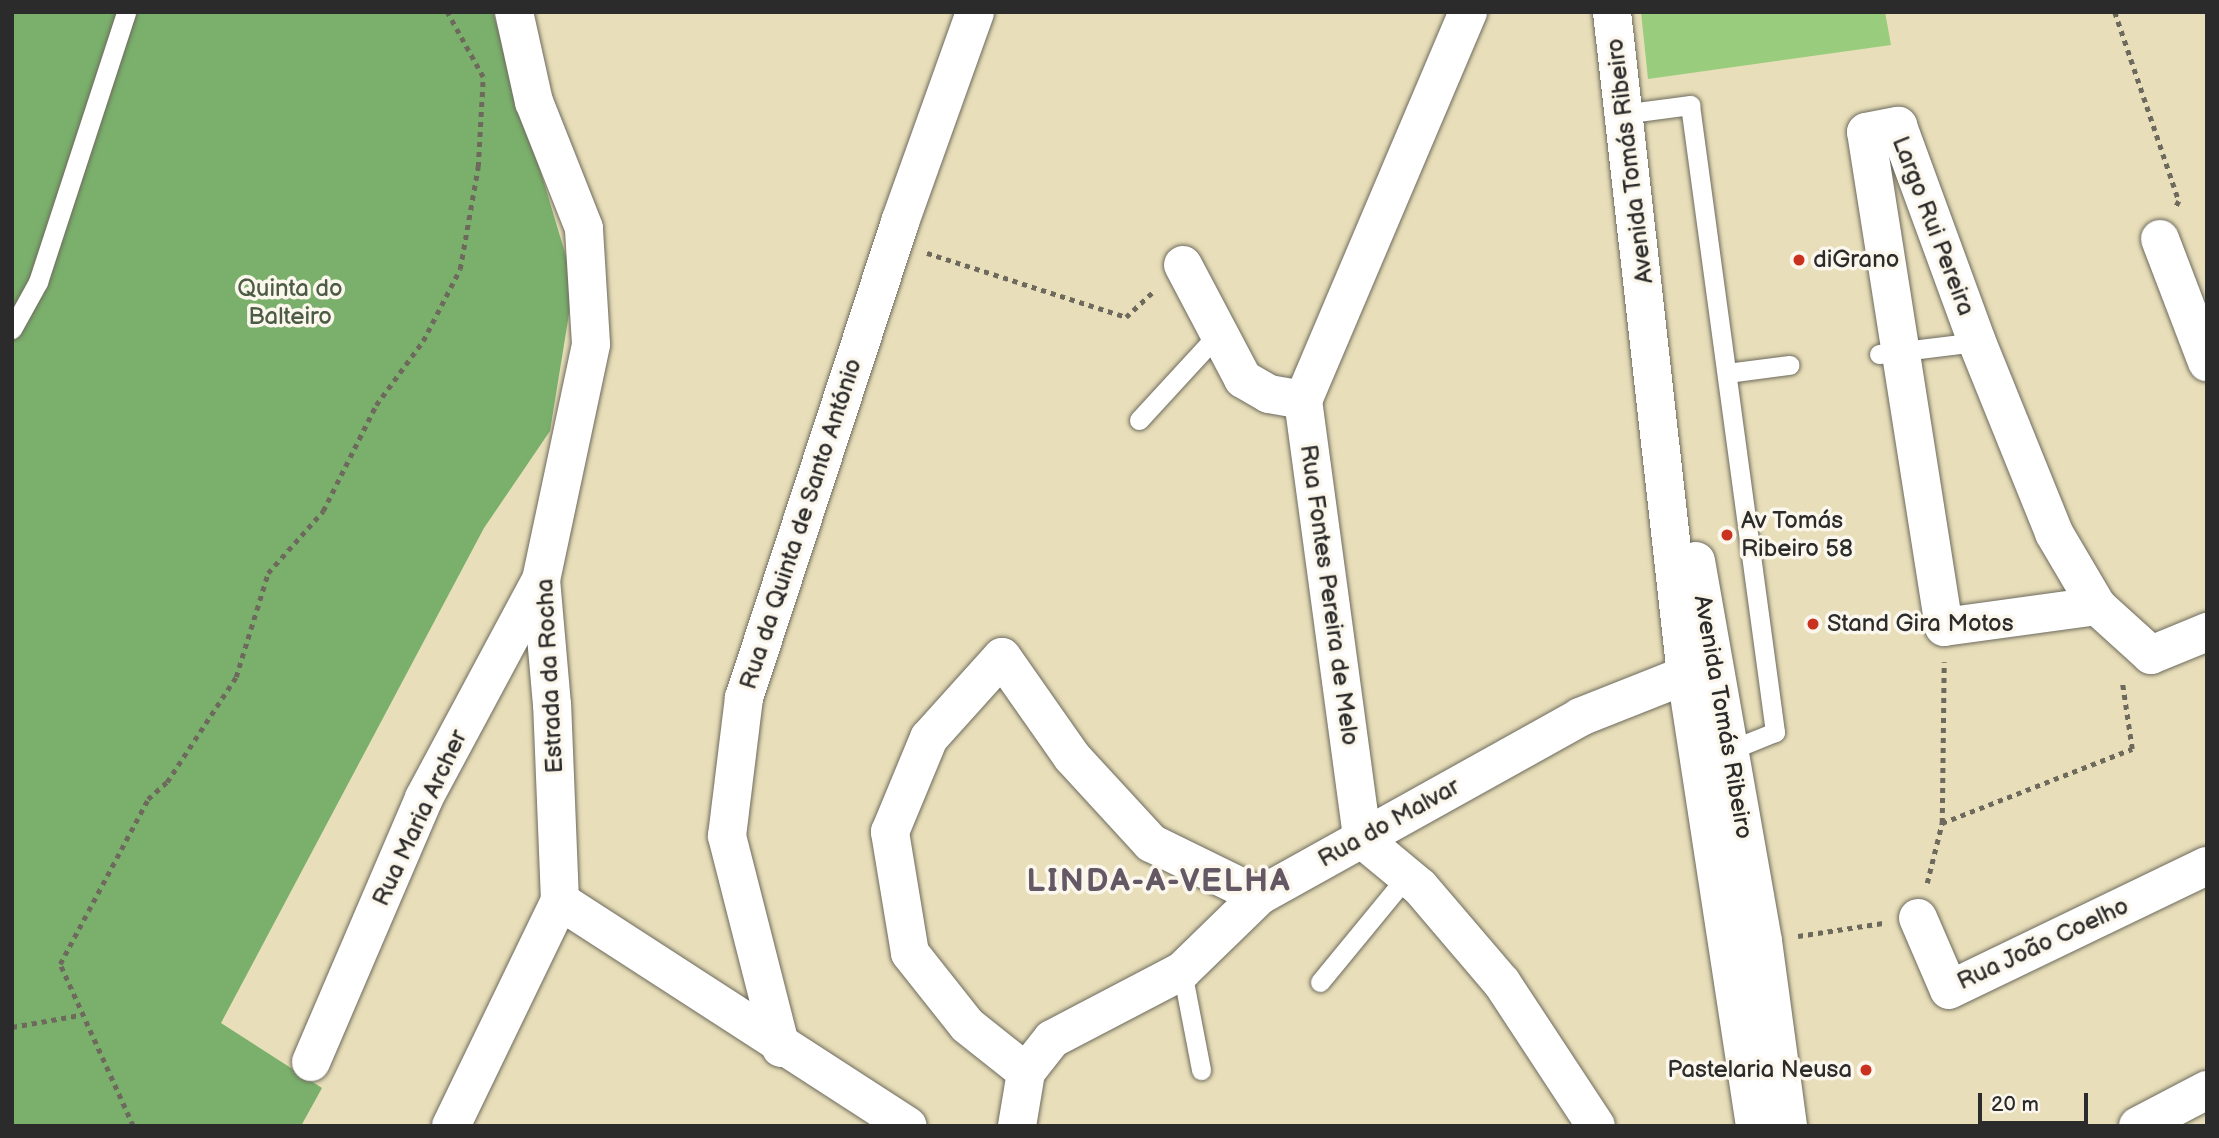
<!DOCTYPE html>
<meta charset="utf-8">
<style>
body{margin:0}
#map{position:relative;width:2219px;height:1138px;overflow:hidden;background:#e8deb9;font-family:"Balsamiq Sans",sans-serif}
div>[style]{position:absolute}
.green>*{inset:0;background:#99cd7d}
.forest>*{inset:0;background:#7ab06c}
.path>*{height:4.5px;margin-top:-2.25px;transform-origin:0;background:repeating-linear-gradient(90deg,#6d6a5d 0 5px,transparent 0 10px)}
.roads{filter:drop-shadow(0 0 2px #6d6a5d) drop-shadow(0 0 2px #6d6a5d)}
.service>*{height:19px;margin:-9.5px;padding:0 9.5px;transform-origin:9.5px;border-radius:9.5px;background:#fff}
.minor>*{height:38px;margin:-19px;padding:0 19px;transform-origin:19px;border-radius:19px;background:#fff}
.tertiary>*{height:38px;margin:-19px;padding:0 19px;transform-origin:19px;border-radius:19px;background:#fff}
.dots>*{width:19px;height:19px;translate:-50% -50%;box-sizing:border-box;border:4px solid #fbf7ec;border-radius:50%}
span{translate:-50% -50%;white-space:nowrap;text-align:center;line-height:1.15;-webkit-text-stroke:7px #fbf7ec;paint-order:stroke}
.street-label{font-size:24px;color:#2b2b2b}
.poi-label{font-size:24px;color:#2b2b2b}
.left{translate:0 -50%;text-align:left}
.right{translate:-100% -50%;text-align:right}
.park-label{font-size:24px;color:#4c5c44}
.district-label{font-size:32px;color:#645865;font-weight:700;letter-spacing:2px}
.frame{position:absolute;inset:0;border:14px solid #2b2b2b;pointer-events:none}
.scale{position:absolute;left:1978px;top:1093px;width:110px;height:32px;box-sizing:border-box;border:4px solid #2b2b2b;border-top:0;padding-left:9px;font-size:21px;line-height:24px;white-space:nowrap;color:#2b2b2b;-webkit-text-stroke:5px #fbf7ec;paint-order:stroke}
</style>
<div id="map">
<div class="green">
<i style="clip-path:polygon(1641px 12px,1885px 12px,1891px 45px,1648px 79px)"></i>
</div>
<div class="forest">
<i style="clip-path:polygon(12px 12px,493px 12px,574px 283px,550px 431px,484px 528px,221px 1023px,322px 1088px,301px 1126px,12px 1126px)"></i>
</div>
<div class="path">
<i style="left:2115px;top:12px;width:200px;rotate:71.3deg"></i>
<i style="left:2179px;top:201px;width:7px;rotate:117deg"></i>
<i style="left:927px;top:253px;width:209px;rotate:17.8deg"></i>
<i style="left:1126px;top:317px;width:38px;rotate:-43deg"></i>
<i style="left:1942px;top:823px;width:204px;rotate:-21.3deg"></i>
<i style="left:2132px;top:749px;width:69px;rotate:-98.4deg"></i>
<i style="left:1927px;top:883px;width:62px;rotate:-76deg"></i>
<i style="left:1942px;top:823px;width:161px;rotate:-89.3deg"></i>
<i style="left:1798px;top:936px;width:86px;rotate:-8.7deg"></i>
<i style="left:12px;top:1027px;width:69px;rotate:-10deg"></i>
<i style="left:133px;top:1126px;width:178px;rotate:-114.3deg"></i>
<i style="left:60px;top:964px;width:187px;rotate:-61.9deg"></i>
<i style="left:148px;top:799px;width:25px;rotate:-42deg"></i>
<i style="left:167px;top:782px;width:126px;rotate:-56.7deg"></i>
<i style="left:236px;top:677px;width:109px;rotate:-72.9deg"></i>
<i style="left:268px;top:573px;width:83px;rotate:-48.4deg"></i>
<i style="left:323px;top:511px;width:119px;rotate:-63.4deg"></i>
<i style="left:376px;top:405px;width:79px;rotate:-53.7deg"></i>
<i style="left:423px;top:341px;width:81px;rotate:-62.8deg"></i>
<i style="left:460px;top:269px;width:104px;rotate:-80deg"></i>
<i style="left:478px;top:167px;width:90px;rotate:-86.8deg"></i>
<i style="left:483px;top:77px;width:74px;rotate:-119deg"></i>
</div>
<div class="roads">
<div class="service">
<i style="left:1622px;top:114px;width:69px;rotate:-7.5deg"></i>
<i style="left:1690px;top:105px;width:633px;rotate:82.28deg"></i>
<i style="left:1775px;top:732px;width:51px;rotate:158deg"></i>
<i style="left:12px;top:329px;width:54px;rotate:-61deg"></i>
<i style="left:38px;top:282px;width:284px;rotate:-71.9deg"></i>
<i style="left:1879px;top:354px;width:99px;rotate:-7deg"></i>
<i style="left:1727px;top:373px;width:63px;rotate:-7.4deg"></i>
<i style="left:1139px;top:420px;width:118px;rotate:-47.4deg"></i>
<i style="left:1182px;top:971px;width:101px;rotate:79.1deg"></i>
<i style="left:1320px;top:982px;width:137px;rotate:-50.6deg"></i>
</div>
<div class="minor">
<i style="left:1468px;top:12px;width:422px;rotate:113deg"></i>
<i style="left:1303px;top:400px;width:443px;rotate:82.3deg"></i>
<i style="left:1362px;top:839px;width:75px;rotate:39.6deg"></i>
<i style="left:1420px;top:887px;width:126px;rotate:49.5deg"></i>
<i style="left:1502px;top:983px;width:171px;rotate:56.7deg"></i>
<i style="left:2160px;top:239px;width:132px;rotate:69.1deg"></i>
<i style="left:1183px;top:265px;width:129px;rotate:62.2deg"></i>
<i style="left:1243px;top:379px;width:30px;rotate:30deg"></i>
<i style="left:1269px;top:394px;width:35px;rotate:10deg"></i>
<i style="left:2097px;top:606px;width:154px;rotate:172.2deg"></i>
<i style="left:1944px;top:627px;width:501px;rotate:-98.95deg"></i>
<i style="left:1866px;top:132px;width:33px;rotate:-11deg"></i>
<i style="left:1898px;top:126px;width:230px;rotate:69.9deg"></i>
<i style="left:1977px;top:342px;width:206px;rotate:68deg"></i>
<i style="left:2054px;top:533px;width:85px;rotate:59.5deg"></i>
<i style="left:2097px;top:606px;width:73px;rotate:42.2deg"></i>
<i style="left:2151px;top:655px;width:61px;rotate:-22.3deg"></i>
<i style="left:560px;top:901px;width:414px;rotate:32.9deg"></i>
<i style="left:1918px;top:918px;width:78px;rotate:66.7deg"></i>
<i style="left:1949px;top:990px;width:286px;rotate:-25.7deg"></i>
<i style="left:781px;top:1048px;width:219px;rotate:-104.3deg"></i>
<i style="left:727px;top:836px;width:139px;rotate:-83deg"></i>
<i style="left:744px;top:698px;width:501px;rotate:-71.85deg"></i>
<i style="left:900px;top:222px;width:223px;rotate:-70.3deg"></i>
<i style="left:311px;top:1062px;width:287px;rotate:-66.8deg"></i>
<i style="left:424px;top:798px;width:247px;rotate:-61.8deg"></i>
<i style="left:1026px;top:1072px;width:75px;rotate:-141.5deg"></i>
<i style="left:967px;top:1025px;width:92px;rotate:-128.4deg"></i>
<i style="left:910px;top:953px;width:123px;rotate:-99.4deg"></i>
<i style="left:890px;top:832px;width:102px;rotate:-67.5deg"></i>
<i style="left:929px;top:738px;width:109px;rotate:-48deg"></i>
<i style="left:1002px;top:657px;width:122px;rotate:55deg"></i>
<i style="left:1072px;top:757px;width:117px;rotate:47.4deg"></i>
<i style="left:1151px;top:843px;width:120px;rotate:26.1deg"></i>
<i style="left:451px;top:1126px;width:250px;rotate:-64.2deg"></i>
<i style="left:560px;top:901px;width:196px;rotate:-92.3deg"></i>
<i style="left:552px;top:705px;width:125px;rotate:-95deg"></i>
<i style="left:541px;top:580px;width:241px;rotate:-78deg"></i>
<i style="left:591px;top:344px;width:116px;rotate:-93.5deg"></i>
<i style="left:584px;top:228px;width:136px;rotate:-111.6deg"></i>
<i style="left:534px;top:102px;width:92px;rotate:-102.5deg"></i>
<i style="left:1017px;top:1126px;width:55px;rotate:-80.5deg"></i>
<i style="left:1026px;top:1072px;width:42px;rotate:-51.8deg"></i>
<i style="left:1052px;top:1039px;width:147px;rotate:-27.6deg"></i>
<i style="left:1182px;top:971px;width:107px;rotate:-44.2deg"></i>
<i style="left:1259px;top:896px;width:368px;rotate:-29.1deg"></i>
<i style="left:1580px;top:717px;width:114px;rotate:-21.6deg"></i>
</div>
<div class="tertiary">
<i style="left:1612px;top:12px;width:667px;rotate:83.63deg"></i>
<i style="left:1686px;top:675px;width:456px;rotate:81.3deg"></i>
<i style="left:1696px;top:561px;width:386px;rotate:80deg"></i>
<i style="left:1763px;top:941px;width:187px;rotate:82.3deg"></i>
<i style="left:2138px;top:1126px;width:78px;rotate:-27.6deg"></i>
</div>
</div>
<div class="dots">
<i style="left:1799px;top:260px;background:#c8321e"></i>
<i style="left:1727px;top:535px;background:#c8321e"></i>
<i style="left:1813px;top:624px;background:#c8321e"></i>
<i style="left:1866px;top:1070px;background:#c8321e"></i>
</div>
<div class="street-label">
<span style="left:1630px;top:161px;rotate:-97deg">Avenida Tomás Ribeiro</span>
<span style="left:1933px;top:226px;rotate:69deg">Largo Rui Pereira</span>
<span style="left:801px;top:524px;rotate:-72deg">Rua da Quinta de Santo António</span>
<span style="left:1329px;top:595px;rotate:82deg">Rua Fontes Pereira de Melo</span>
<span style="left:550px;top:676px;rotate:-93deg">Estrada da Rocha</span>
<span style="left:1723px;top:717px;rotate:80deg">Avenida Tomás Ribeiro</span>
<span style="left:420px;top:818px;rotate:-65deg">Rua Maria Archer</span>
<span style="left:1389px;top:823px;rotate:-29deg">Rua do Malvar</span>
<span style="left:2043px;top:944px;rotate:-25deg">Rua João Coelho</span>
</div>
<div class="poi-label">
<span class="left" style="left:1813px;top:260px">diGrano</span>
<span class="left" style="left:1741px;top:535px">Av Tomás<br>Ribeiro 58</span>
<span class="left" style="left:1827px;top:624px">Stand Gira Motos</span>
<span class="right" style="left:1852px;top:1070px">Pastelaria Neusa</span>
</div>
<div class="park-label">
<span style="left:290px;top:303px">Quinta do<br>Balteiro</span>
</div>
<div class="district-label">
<span style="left:1159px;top:882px">LINDA-A-VELHA</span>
</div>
<div class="frame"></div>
<div class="scale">20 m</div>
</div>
